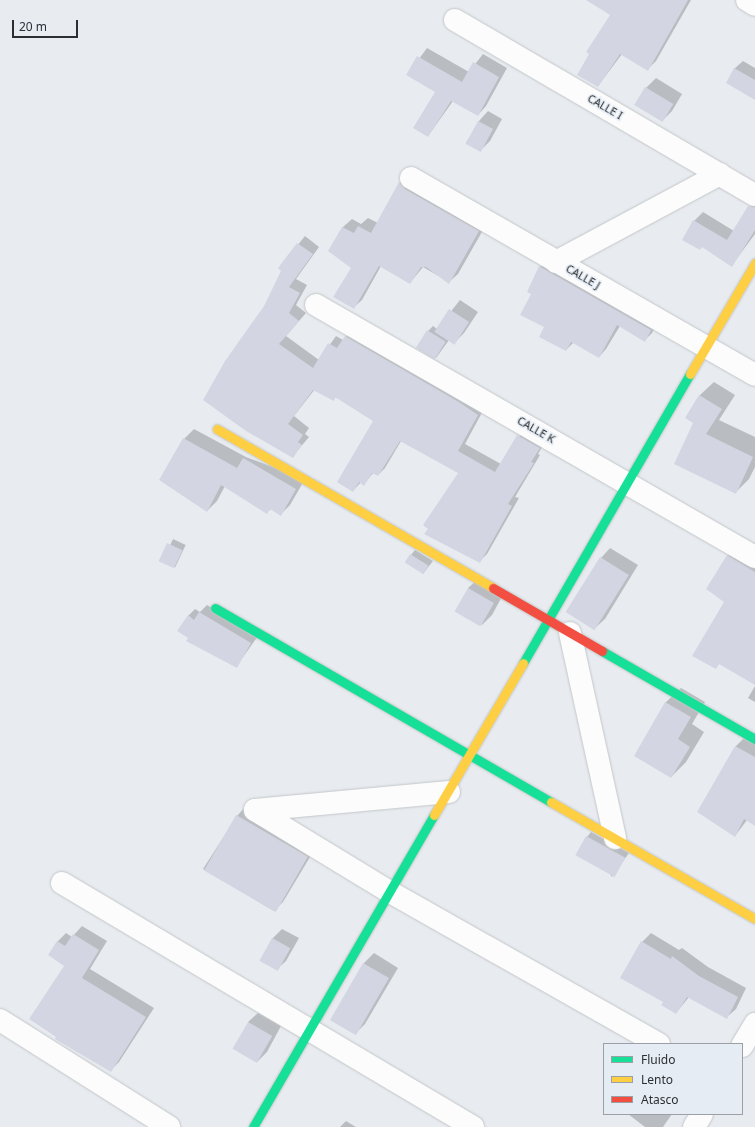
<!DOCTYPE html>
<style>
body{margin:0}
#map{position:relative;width:755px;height:1127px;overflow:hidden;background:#e8ecf0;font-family:"Noto Sans",sans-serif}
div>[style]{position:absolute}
.shadow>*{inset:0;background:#0003;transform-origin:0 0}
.building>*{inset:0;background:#d3d6e2;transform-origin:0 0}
.roads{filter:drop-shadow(0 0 1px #c3c6c8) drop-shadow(0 0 1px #c3c6c8)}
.street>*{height:22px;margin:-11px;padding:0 11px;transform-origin:11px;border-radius:11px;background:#fcfcfd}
.fast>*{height:9px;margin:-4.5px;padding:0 4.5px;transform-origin:4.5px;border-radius:4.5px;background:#16e098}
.slow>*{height:9px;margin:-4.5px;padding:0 4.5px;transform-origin:4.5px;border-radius:4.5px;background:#ffcf43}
.jam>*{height:9px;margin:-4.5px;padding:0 4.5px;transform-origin:4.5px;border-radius:4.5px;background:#f24e42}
span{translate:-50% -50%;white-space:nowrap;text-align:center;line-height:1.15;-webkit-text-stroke:3px #e5ecf4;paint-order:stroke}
.street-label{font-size:11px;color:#2c2f32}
.legend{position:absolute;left:603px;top:1043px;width:140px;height:72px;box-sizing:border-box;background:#e5ecf4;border:1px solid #9ba0a6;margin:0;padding:5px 7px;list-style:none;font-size:12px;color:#2c2f32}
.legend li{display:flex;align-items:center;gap:8px;height:20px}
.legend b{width:20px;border:1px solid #9ba0a6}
.scale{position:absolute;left:12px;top:20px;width:66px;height:18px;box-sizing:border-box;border:2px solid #2c2f32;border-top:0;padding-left:5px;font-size:12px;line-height:14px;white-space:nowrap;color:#2c2f32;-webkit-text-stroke:3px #e5ecf4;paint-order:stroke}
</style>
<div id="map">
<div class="shadow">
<i style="clip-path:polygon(588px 0,691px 0,656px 61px,648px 69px,622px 54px,598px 86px,611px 14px)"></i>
<i style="clip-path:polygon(427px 48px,469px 72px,483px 54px,507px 68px,486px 106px,478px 115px,453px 101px,428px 136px,437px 92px,408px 74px)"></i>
<i style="clip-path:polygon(743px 61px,755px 68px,755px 99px,734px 69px)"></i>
<i style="clip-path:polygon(656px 78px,682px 94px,672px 111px,662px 121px,646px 88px)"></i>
<i style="clip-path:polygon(488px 111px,502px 119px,490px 141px,480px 151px,466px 143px,479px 121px)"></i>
<i style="clip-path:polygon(408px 175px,487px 223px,458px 274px,449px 282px,423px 267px,410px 283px,381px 266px,362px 300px,353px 308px,352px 268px,329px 251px,343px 227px,352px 219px,361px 224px,368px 218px,378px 223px,400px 183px)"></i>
<i style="clip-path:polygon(755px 200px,755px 234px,732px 265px,694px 221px,703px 212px,734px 231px)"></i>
<i style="clip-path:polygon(305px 236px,319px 247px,296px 279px,307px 285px,296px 305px,306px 313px,286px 336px,319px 360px,336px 336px,343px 340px,353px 329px,485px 407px,465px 444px,501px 464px,525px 428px,546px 440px,538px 454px,540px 455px,515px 497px,519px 498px,487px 554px,479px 562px,459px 473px,401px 441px,385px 468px,378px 475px,374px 472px,364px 484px,361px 482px,353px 491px,374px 421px,336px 397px,333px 399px,315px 389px,294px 416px,309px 428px,305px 434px,309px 437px,292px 457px,265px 306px,282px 270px,279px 268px)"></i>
<i style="clip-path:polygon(548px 259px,658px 322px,652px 333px,644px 341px,620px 326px,606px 349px,599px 357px,574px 342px,566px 350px,545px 327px,532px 293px,528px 291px,540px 267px)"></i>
<i style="clip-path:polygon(460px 300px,478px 312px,464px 333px,454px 343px,449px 340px,436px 358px,428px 331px,433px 326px,437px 329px)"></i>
<i style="clip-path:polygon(714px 382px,735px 395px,719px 420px,755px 437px,755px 467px,749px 479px,735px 493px,694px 423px,686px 417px,700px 395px)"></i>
<i style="clip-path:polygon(194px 429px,246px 457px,305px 479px,290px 505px,281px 514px,271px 509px,267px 512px,225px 486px,217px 501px,207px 511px,184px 439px)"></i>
<i style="left:173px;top:539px;width:14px;height:25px;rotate:25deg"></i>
<i style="clip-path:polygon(737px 547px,755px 557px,755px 684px,720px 663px,715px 668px,725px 601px,728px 556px)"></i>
<i style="clip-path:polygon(610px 548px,638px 565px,605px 619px,595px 628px,601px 558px)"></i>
<i style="clip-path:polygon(415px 550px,433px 561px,423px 574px,411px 555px)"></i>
<i style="clip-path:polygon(478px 579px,504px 593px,492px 615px,482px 625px,468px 588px)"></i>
<i style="clip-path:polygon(207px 605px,258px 636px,236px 667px,190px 638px,188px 616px,195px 609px,200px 612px)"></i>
<i style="clip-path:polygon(755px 686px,755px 702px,748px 698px)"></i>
<i style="clip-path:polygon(681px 688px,705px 702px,692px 724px,704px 732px,686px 762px,671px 777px,635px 755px,666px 702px)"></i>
<i style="clip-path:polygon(745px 737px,755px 743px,755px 822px,747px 820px,735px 836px,699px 812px,736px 746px)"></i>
<i style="clip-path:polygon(246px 806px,316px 847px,283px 902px,274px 911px,203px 869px,237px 816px)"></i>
<i style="clip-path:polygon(591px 832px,629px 853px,612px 877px,587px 837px)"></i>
<i style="clip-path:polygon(82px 926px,107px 941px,90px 969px,154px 1008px,119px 1062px,110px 1071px,57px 942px,66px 933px,72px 937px)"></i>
<i style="clip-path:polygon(282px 929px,299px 938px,286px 961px,276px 970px,272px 939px)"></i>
<i style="clip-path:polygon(651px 933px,679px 950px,682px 948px,708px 967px,746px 988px,736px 1009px,727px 1017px,689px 997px,676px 1013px,665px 1002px,642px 942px)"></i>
<i style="clip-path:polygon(374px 953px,398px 968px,365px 1024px,355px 1034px,331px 1020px,364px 963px)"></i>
<i style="clip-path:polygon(258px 1013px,281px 1026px,267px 1052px,257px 1062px,248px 1022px)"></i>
<i style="clip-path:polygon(628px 1114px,672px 1114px,663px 1127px,645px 1127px)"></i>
<i style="clip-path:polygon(346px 1121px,356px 1127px,340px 1127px)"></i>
</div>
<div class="building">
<i style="clip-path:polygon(586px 0,688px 0,648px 71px,620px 54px,598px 87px,577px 75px,589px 54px,586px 52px,610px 15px)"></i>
<i style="clip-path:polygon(417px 56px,462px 82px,473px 62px,499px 77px,478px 116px,451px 101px,428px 137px,413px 128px,435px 92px,406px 75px)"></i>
<i style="clip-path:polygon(734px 68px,755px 80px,755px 100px,726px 83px)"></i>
<i style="left:645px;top:87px;width:33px;height:21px;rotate:31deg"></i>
<i style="left:478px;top:121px;width:17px;height:26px;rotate:28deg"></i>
<i style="clip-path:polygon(399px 182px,405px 189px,479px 231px,449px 284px,426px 267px,421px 267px,410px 284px,379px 266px,354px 309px,333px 297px,351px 268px,328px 251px,342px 227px,354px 233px,358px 226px,371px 233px)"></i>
<i style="clip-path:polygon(748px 206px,755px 207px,755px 230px,732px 267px,702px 247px,700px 250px,682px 240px,693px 220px,727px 240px)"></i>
<i style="clip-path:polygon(297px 243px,313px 254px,289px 287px,300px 293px,289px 313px,299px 321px,279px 344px,313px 368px,328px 343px,337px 348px,345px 336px,459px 402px,478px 415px,458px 451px,495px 472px,517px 435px,540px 448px,531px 462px,534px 463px,508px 504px,512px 506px,480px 563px,424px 534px,428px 529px,423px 525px,458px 473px,400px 441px,378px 476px,372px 473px,364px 486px,359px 482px,353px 492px,337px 482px,373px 421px,335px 397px,334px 401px,313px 390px,288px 424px,303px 435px,298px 442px,302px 445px,293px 458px,246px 431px,203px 400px,225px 361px,264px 306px,281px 271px,278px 268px)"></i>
<i style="clip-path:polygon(539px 266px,651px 330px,645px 342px,617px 325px,599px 358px,571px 342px,566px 351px,539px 337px,544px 327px,520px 315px,531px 294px,527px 292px)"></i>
<i style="left:449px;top:309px;width:24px;height:27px;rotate:33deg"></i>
<i style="left:427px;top:330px;width:22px;height:21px;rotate:32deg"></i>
<i style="clip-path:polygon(699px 395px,722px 409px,706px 434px,753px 457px,736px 494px,674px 464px,693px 423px,685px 418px)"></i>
<i style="clip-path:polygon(183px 438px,237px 468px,243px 458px,296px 489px,281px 516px,270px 509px,267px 514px,221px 485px,207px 512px,159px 480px)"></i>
<i style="left:167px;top:543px;width:17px;height:20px;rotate:25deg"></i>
<i style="left:410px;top:554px;width:22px;height:10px;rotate:32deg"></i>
<i style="clip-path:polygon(727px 555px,755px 572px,755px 685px,719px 664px,716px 669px,692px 656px,724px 602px,706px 589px)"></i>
<i style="left:600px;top:557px;width:34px;height:65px;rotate:32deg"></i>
<i style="left:468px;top:588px;width:30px;height:27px;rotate:30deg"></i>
<i style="clip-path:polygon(199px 612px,251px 643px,237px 668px,186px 641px,188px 638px,177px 631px,188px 615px,194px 620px)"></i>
<i style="clip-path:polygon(665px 702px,691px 717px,678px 739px,690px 747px,671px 778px,634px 756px)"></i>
<i style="clip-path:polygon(735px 746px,755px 757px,755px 826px,744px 819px,735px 837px,697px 812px)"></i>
<i style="left:236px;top:815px;width:83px;height:64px;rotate:30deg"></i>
<i style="left:586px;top:836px;width:45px;height:22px;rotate:29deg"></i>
<i style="clip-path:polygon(73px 934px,99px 950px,82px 978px,146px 1017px,111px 1072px,55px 1039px,56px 1037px,29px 1019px,64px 966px,48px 955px,57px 941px,65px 946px)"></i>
<i style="left:272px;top:938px;width:21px;height:26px;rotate:29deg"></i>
<i style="clip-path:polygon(641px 941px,671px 959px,672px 956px,699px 976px,738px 997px,727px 1019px,687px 997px,676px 1014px,661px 1005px,663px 1002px,620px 978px)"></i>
<i style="left:363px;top:963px;width:30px;height:66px;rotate:30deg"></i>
<i style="left:248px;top:1022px;width:28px;height:31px;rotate:30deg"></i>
</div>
<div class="roads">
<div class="street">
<i style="left:747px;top:0;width:9px;rotate:32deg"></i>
<i style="left:455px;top:20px;width:347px;rotate:30.3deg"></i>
<i style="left:411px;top:178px;width:396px;rotate:29.8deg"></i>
<i style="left:556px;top:262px;width:186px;rotate:-28.2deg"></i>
<i style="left:316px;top:305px;width:506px;rotate:29.86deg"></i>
<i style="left:570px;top:633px;width:210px;rotate:77.6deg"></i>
<i style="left:449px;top:792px;width:195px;rotate:174.7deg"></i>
<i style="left:255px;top:810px;width:158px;rotate:31.3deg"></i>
<i style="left:390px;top:892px;width:309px;rotate:29.5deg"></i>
<i style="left:62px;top:883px;width:478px;rotate:30.7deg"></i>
<i style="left:0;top:1020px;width:200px;rotate:32.3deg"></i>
<i style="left:742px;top:1046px;width:26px;rotate:-59deg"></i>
<i style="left:694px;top:1127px;width:15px;rotate:-58deg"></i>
</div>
<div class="fast">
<i style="left:215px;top:608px;width:388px;rotate:30deg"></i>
<i style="left:602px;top:651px;width:177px;rotate:29.9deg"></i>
<i style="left:523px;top:663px;width:334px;rotate:-60deg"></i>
<i style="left:253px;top:1127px;width:361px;rotate:-59.9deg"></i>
</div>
<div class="slow">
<i style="left:690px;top:374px;width:129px;rotate:-59.6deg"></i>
<i style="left:217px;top:429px;width:319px;rotate:29.9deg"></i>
<i style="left:551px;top:802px;width:235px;rotate:29.8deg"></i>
<i style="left:434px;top:815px;width:176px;rotate:-59.6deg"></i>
</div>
<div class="jam">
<i style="left:493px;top:588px;width:126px;rotate:30deg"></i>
</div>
</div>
<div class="street-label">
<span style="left:605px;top:107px;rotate:30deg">CALLE I</span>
<span style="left:583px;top:277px;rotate:30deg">CALLE J</span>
<span style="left:536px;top:430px;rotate:30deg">CALLE K</span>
</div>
<ul class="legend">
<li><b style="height:5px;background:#16e098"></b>Fluido</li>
<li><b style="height:5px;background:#ffcf43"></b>Lento</li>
<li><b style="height:5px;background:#f24e42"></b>Atasco</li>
</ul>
<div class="scale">20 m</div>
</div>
